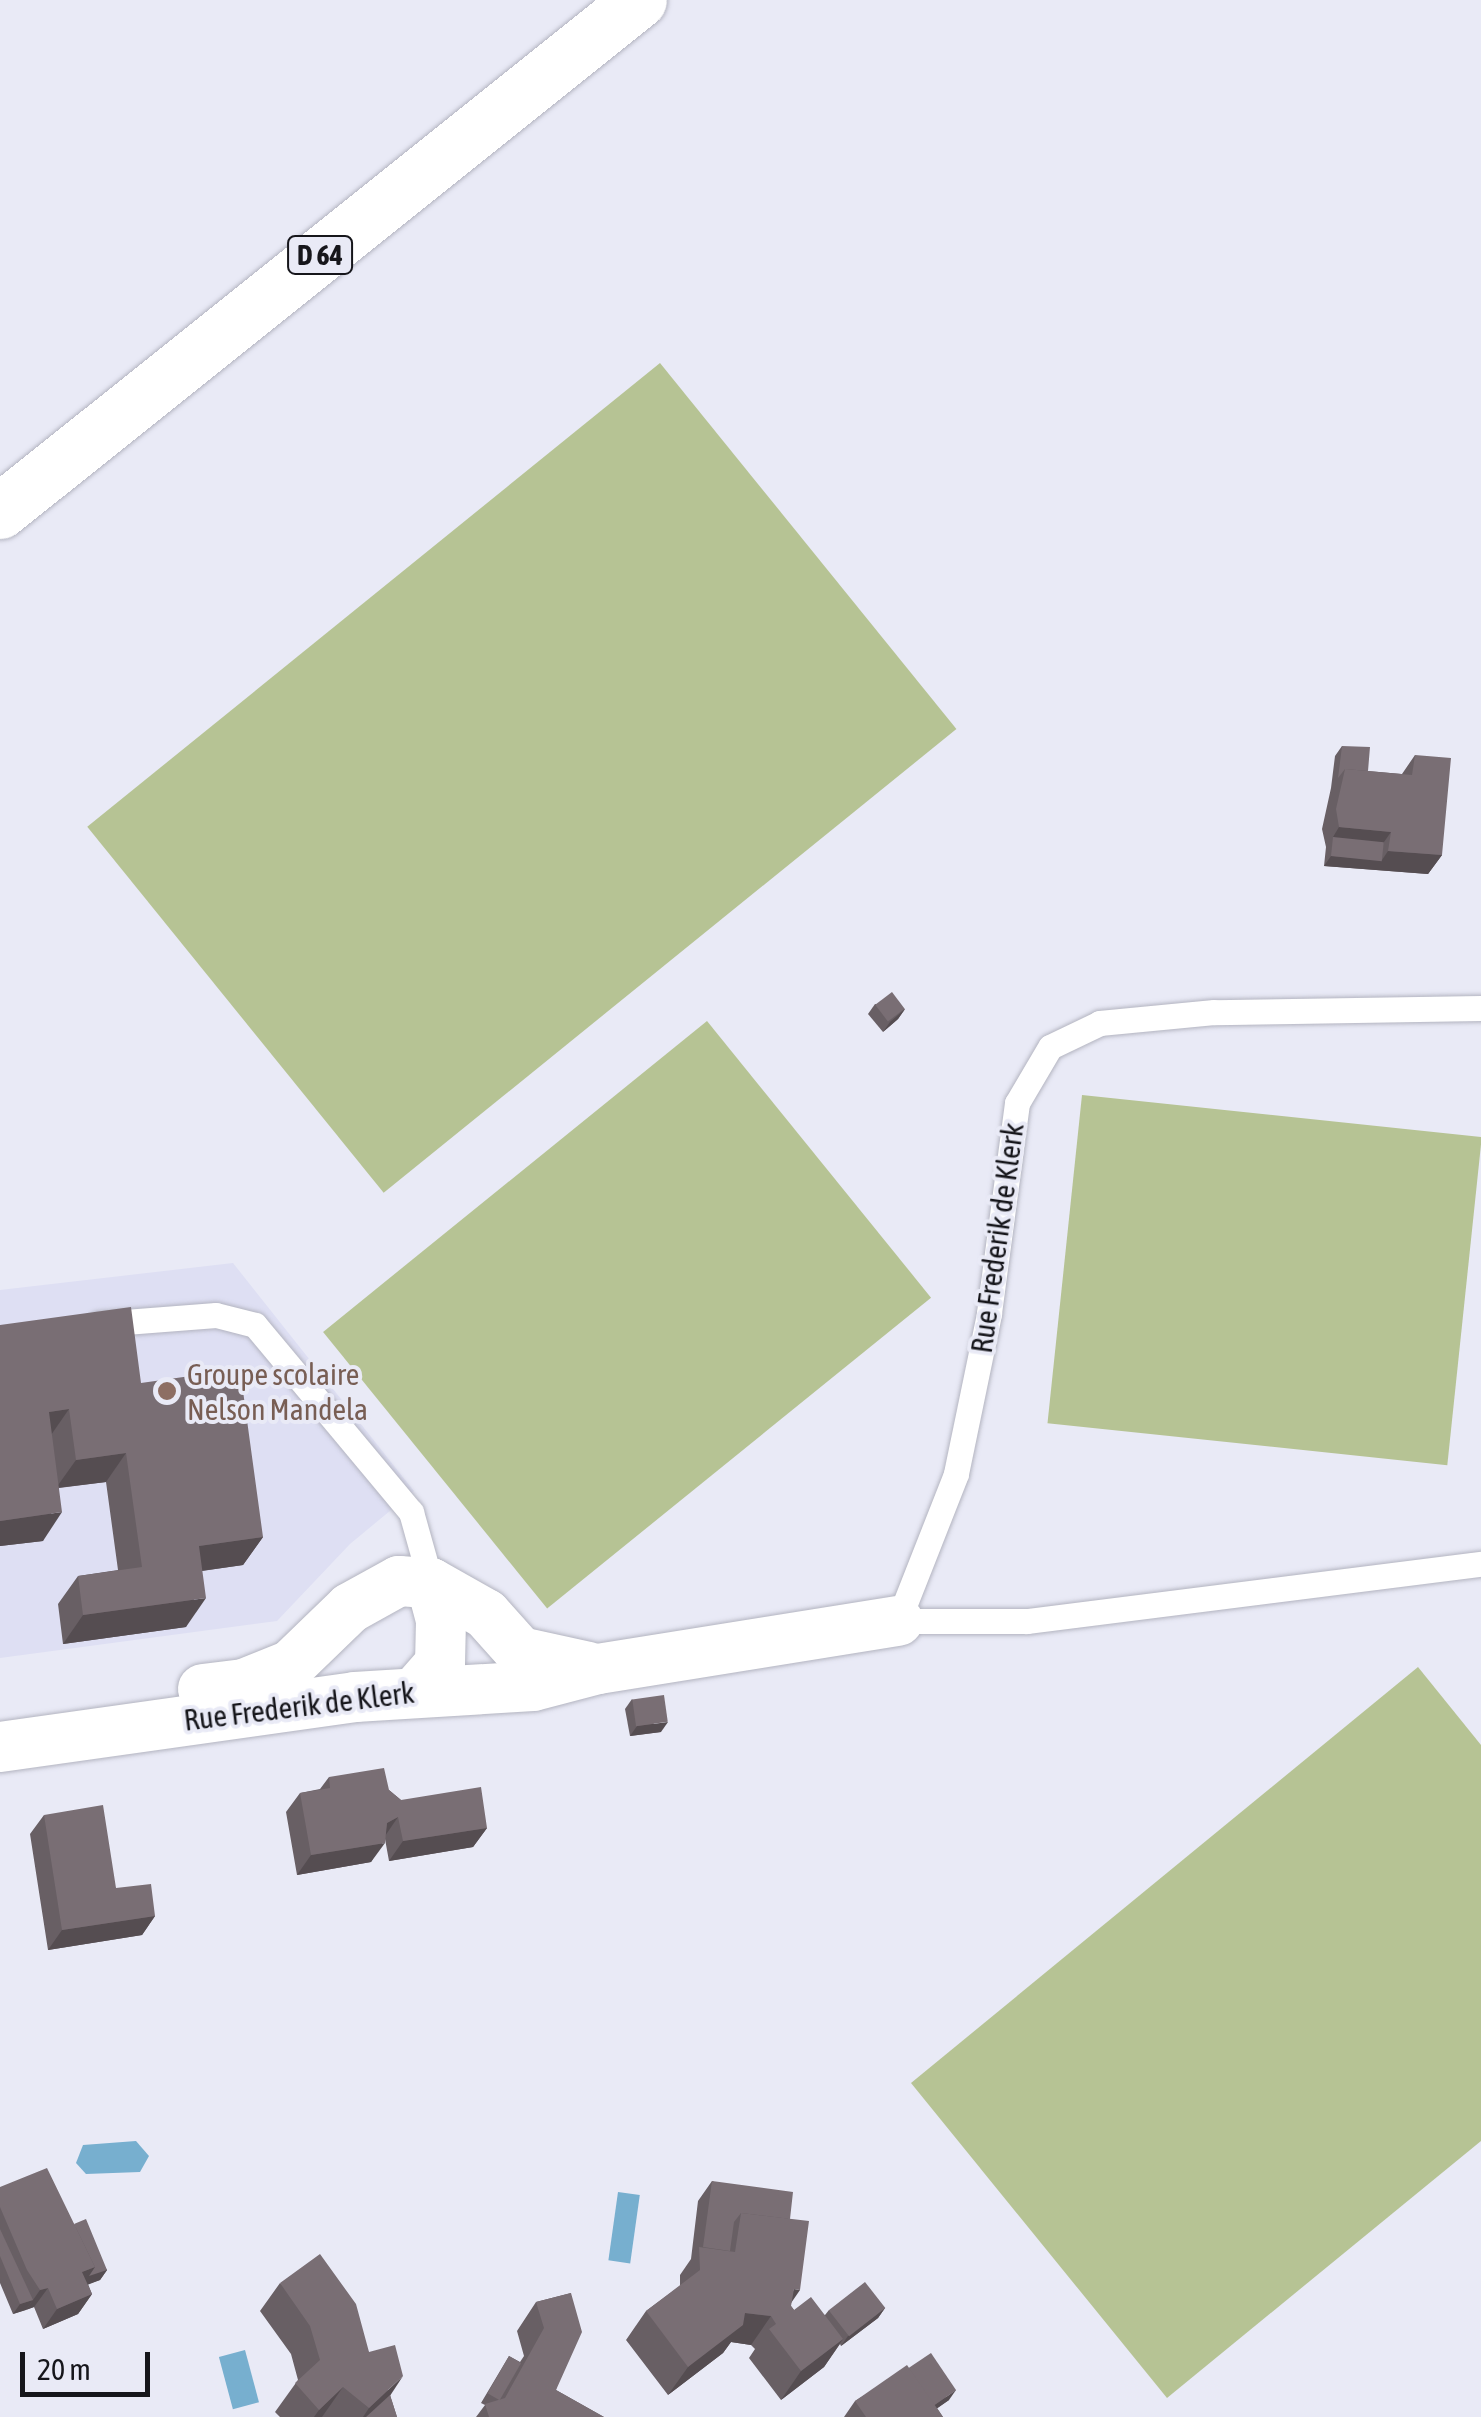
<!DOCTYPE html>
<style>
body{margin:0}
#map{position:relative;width:1481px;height:2417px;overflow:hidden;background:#e9eaf6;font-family:"Asap Condensed",sans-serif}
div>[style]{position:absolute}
.built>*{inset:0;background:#dedff3}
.green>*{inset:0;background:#b6c394;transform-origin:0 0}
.water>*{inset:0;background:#77afcf;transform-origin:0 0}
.roads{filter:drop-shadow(0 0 2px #b3b4c0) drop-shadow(0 0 2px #b3b4c0)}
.lane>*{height:25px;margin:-12.5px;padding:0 12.5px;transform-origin:12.5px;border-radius:12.5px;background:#fff}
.street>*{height:50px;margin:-25px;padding:0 25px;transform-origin:25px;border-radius:25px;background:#fff}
.highway>*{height:55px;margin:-27.5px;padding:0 27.5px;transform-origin:27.5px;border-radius:27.5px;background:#fff}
.wall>*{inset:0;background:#685f64}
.shaded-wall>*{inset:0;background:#554d51}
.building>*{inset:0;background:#796e74;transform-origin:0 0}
.dots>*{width:28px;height:28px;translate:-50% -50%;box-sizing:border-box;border:5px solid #e9eaf6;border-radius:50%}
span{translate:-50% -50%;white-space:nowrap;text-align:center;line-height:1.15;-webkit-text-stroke:8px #e9eaf6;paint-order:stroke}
.shield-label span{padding:2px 8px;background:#e9eaf6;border:2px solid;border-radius:8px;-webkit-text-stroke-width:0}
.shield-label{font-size:28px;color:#16161b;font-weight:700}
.street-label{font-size:30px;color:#16161b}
.education-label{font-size:30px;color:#785e54}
.left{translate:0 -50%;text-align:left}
.scale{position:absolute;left:20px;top:2352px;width:130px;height:45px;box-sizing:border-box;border:5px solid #16161b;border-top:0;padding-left:12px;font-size:30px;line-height:35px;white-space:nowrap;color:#16161b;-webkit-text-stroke:8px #e9eaf6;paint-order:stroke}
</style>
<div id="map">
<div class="built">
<i style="clip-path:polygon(233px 1263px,414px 1491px,350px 1544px,277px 1621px,0 1658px,0 1290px)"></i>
</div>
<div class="green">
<i style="left:660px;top:363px;width:471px;height:737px;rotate:51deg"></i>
<i style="left:707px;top:1021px;width:356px;height:494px;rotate:51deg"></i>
<i style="left:1082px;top:1095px;width:402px;height:330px;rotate:6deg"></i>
<i style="clip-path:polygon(1418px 1667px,1481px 1745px,1481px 2141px,1167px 2398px,911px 2083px)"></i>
</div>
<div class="water">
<i style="clip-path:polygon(136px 2141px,149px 2156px,140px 2172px,86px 2174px,76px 2163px,83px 2145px)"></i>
<i style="left:618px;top:2192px;width:22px;height:69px;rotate:8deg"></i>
<i style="left:245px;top:2350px;width:54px;height:27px;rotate:75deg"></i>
</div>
<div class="roads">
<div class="lane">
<i style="left:1481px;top:1008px;width:267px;rotate:179.1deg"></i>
<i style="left:1214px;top:1012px;width:115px;rotate:174.5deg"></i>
<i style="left:1100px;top:1023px;width:55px;rotate:154.4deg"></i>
<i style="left:1050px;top:1047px;width:65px;rotate:120.5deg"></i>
<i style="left:1017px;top:1103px;width:213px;rotate:97.6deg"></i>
<i style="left:989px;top:1314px;width:163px;rotate:101.7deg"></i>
<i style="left:956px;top:1474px;width:158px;rotate:111.5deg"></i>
<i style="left:898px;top:1621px;width:129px"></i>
<i style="left:1027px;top:1621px;width:458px;rotate:-7.2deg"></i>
<i style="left:99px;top:1324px;width:117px;rotate:-4.4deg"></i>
<i style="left:216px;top:1315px;width:40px;rotate:14.4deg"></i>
<i style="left:255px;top:1325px;width:244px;rotate:50.2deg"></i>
<i style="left:411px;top:1512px;width:74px;rotate:74.3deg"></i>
</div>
<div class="street">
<i style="left:203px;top:1689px;width:41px;rotate:-7deg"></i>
<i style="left:244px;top:1684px;width:51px;rotate:-22deg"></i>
<i style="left:291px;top:1665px;width:82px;rotate:-44deg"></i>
<i style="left:350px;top:1608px;width:56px;rotate:-28.9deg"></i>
<i style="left:399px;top:1581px;width:32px;rotate:4deg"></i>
<i style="left:431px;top:1583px;width:63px;rotate:29.4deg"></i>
<i style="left:486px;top:1614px;width:51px;rotate:48.2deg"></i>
<i style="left:520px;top:1652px;width:70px;rotate:12.4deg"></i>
<i style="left:417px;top:1690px;width:35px;rotate:-49deg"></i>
<i style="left:440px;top:1664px;width:44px;rotate:-88.7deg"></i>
<i style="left:441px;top:1620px;width:38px;rotate:-105deg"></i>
<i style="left:0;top:1747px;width:359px;rotate:-8deg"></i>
<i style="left:355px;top:1697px;width:178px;rotate:-3.5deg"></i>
<i style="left:533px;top:1686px;width:67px;rotate:-14.7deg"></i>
<i style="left:598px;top:1669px;width:304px;rotate:-9.1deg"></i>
</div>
<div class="highway">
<i style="left:0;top:511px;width:818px;rotate:-38.65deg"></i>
</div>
</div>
<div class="wall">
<i style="clip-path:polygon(1342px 746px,1368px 771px,1402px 774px,1415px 755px,1442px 855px,1428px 874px,1324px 866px,1326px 847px,1322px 829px,1331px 788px,1335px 756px)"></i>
<i style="clip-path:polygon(875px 1004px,905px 1009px,898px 1019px,883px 1032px,868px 1014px)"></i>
<i style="clip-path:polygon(0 1325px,141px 1383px,263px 1537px,243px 1565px,202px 1571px,186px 1627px,63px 1644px,58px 1604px,78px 1576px,118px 1570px,106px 1482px,59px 1488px,43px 1541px,0 1546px)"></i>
<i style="clip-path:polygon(632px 1699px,661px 1732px,630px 1736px,625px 1709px)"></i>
<i style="clip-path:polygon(329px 1777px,389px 1790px,401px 1800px,487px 1828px,473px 1847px,389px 1861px,385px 1839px,371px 1862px,297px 1875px,286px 1812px,300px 1793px,320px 1789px)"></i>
<i style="clip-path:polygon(44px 1815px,116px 1888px,155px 1916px,142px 1935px,48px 1950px,30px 1834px)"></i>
<i style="clip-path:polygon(712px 2181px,790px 2219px,791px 2306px,794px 2310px,825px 2315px,829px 2310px,885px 2308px,878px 2318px,841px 2346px,840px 2344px,824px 2367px,781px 2400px,749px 2358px,755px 2349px,751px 2345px,731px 2342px,723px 2353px,668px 2395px,626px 2340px,646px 2311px,680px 2286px,680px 2275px,691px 2259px,698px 2201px)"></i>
<i style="clip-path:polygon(0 2187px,74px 2224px,107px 2270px,100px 2280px,88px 2284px,92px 2294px,78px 2314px,43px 2329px,34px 2307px,13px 2314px,0 2283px)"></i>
<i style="clip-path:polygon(280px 2283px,369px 2352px,390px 2395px,397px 2417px,280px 2417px,275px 2412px,298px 2380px,291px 2354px,260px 2311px)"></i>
<i style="clip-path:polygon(571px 2293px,556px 2390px,604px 2417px,476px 2417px,485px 2405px,481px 2403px,509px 2356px,520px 2362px,524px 2356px,517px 2331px,536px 2302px)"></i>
<i style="clip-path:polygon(909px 2368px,949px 2400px,937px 2408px,943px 2417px,844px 2417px,855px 2401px)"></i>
</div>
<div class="shaded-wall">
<i style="clip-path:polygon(1339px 827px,1391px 832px,1377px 852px,1333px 837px)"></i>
<i style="clip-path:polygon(1388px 851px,1442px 855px,1428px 874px,1324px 866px,1331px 856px,1382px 860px)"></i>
<i style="clip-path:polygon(905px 1009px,898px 1019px,883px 1032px,890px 1022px)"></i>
<i style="clip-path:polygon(69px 1409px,49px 1438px,49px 1412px)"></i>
<i style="clip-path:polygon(126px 1453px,106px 1482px,56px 1488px,76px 1460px)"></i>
<i style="clip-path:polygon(62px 1512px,43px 1541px,0 1546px,0 1521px)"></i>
<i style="clip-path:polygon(263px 1537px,243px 1565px,179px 1574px,199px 1546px)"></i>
<i style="clip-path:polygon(206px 1598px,186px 1627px,63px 1644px,83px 1615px)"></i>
<i style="clip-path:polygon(668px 1722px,661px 1732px,630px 1736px,637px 1726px)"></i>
<i style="clip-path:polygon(398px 1817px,385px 1836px,387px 1823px)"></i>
<i style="clip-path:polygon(487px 1828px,473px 1847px,389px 1861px,403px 1841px)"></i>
<i style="clip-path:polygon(385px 1843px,371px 1862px,297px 1875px,311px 1855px)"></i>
<i style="clip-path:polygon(155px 1916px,142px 1935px,48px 1950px,62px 1930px)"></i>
<i style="clip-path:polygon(95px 2267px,107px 2270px,100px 2280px,69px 2292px,82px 2272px)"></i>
<i style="clip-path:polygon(48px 2288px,34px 2307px,26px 2310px,40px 2290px)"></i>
<i style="clip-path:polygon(794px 2289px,800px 2290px,780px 2319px)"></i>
<i style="clip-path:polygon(92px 2294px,78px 2314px,43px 2329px,57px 2309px)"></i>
<i style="clip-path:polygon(33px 2300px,26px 2310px,13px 2314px,20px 2304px)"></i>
<i style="clip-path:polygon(885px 2308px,878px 2318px,841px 2346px,848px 2336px)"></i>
<i style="clip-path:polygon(745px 2313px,771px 2316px,751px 2345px,731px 2342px,723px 2353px,668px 2395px,688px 2367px)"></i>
<i style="clip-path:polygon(843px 2339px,824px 2367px,781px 2400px,801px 2371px)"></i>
<i style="clip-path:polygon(403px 2376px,384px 2405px,370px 2417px,363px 2417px,369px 2408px)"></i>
<i style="clip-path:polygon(343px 2387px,322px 2417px,314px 2417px,319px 2410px)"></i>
<i style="clip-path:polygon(956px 2390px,949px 2400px,925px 2417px,926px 2411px)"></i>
</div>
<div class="building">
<i style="clip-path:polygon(1342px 746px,1370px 747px,1368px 771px,1345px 769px,1338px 778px)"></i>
<i style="clip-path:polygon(1415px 755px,1451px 758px,1442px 855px,1388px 851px,1391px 832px,1339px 827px,1336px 809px,1345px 769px,1412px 775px)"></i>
<i style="left:1333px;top:837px;width:51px;height:19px;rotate:6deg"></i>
<i style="left:892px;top:992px;width:21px;height:21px;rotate:53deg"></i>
<i style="clip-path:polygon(131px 1307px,141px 1383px,240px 1369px,263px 1537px,199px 1546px,206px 1598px,83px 1615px,78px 1576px,142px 1567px,126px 1453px,76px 1460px,69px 1409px,49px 1412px,62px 1512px,0 1521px,0 1325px)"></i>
<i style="left:664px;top:1695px;width:27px;height:32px;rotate:82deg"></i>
<i style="clip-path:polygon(384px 1768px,389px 1790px,401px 1800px,481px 1787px,487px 1828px,403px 1841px,398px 1817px,387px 1823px,385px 1843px,311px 1855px,300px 1793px,330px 1788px,329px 1777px)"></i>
<i style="clip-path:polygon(103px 1805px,116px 1888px,151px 1884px,155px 1916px,62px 1930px,44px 1815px)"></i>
<i style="clip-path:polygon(47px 2168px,95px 2267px,82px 2272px,92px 2294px,57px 2309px,48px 2288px,40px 2290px,27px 2270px,0 2207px,0 2187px)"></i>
<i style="clip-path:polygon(712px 2181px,793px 2192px,790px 2219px,741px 2213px,734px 2222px,730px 2251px,703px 2247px)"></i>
<i style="clip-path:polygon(741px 2213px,809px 2221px,800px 2290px,794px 2289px,791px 2306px,794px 2310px,811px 2297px,843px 2339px,801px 2371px,769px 2329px,776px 2324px,771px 2316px,745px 2313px,743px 2325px,688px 2367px,646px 2311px,700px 2270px,699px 2247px,735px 2252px)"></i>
<i style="clip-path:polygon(86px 2219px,107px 2270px,89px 2276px,95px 2267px,74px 2224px)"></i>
<i style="clip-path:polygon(0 2229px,33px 2300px,20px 2304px,0 2256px)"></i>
<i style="clip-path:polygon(320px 2254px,356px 2304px,369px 2352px,395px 2345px,403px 2376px,369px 2408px,343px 2387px,319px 2410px,295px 2383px,320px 2360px,310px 2326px,280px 2283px)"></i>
<i style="left:865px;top:2282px;width:33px;height:46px;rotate:52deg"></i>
<i style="clip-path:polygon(571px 2293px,582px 2332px,556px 2390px,604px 2417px,489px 2417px,485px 2404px,505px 2398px,544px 2328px,536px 2302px)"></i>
<i style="left:931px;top:2353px;width:45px;height:27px;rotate:56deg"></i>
<i style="left:509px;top:2356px;width:14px;height:43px;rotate:30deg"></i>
<i style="clip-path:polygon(907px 2365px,943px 2417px,866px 2417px,855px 2401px)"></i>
<i style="clip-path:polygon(390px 2395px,397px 2417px,366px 2417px)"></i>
</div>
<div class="dots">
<i style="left:167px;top:1391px;background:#8d6e63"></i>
</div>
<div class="shield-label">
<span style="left:320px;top:255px">D 64</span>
</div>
<div class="street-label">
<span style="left:997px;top:1238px;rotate:-82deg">Rue Frederik de Klerk</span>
<span style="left:299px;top:1706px;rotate:-7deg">Rue Frederik de Klerk</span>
</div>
<div class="education-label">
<span class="left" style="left:187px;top:1391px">Groupe scolaire<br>Nelson Mandela</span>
</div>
<div class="scale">20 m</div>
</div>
